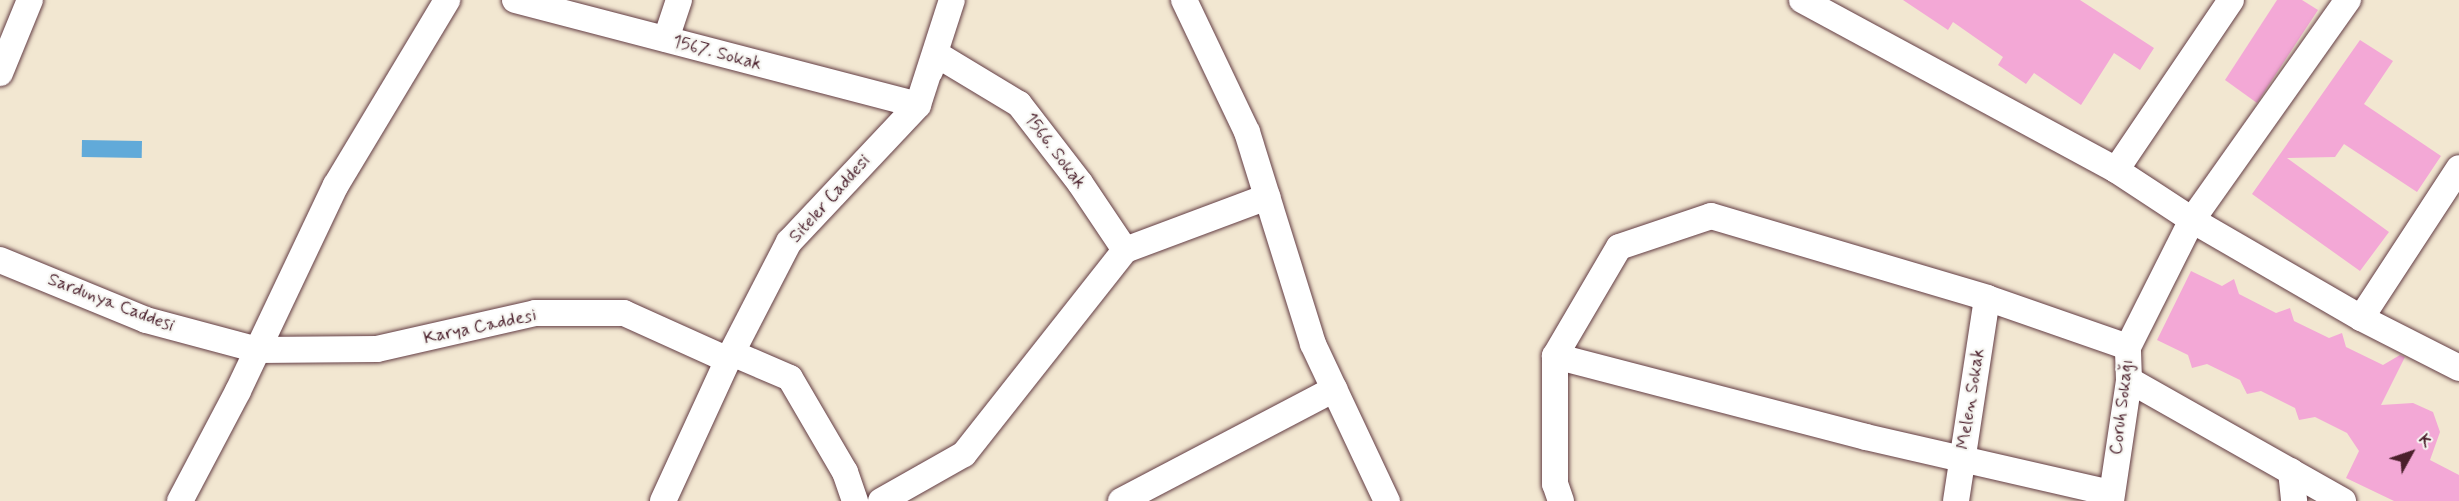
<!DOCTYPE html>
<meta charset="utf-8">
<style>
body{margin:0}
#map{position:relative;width:2459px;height:501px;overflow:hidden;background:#f2e7d1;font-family:Mynerve,sans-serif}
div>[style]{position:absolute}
.water>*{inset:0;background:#61aad9;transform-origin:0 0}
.building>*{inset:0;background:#f3a8d6}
.roads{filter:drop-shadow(0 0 2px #633d44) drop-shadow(0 0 2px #633d44)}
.minor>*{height:26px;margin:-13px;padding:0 13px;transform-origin:13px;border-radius:13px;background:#fff}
span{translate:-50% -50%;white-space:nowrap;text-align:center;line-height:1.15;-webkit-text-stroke:4.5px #f6f6f2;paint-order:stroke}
.street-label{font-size:18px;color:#4a1f2b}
.north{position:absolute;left:2381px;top:423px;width:60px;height:60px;-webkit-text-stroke:4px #f6f6f2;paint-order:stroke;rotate:50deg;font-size:16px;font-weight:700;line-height:24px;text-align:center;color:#4a1f2b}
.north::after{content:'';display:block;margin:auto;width:21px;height:27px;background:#4a1f2b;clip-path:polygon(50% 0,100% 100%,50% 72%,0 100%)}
</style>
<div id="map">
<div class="water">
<i style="left:82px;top:140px;width:60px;height:17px;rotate:1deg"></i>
</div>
<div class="building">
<i style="clip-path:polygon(1903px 0,2080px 0,2154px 48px,2140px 70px,2114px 53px,2081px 105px,2034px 73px,2026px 84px,1998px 65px,2003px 57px,1953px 22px,1948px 30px)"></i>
<i style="clip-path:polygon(2277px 0,2302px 0,2318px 10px,2257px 103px,2225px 80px)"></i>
<i style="clip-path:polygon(2360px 40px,2393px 61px,2364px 104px,2441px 156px,2417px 192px,2344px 144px,2335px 157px,2287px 158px,2389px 232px,2360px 271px,2252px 194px)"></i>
<i style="clip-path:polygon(2191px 271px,2222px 286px,2234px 279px,2239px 294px,2276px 313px,2290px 308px,2294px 321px,2329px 338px,2342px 333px,2346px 347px,2383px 365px,2400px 355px,2405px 357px,2381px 405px,2413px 403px,2433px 412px,2440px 432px,2430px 460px,2459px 475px,2459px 501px,2394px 501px,2346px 478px,2359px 451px,2347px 433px,2315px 417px,2299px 420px,2295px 408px,2261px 391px,2247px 394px,2240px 380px,2207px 364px,2192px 368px,2188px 355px,2157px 340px)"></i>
</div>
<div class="roads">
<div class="minor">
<i style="left:515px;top:0;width:416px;rotate:14.6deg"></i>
<i style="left:1184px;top:0;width:146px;rotate:64.5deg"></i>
<i style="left:1247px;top:132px;width:222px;rotate:72.7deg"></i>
<i style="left:1313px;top:344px;width:174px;rotate:64.8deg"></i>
<i style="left:1802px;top:0;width:357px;rotate:28.4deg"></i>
<i style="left:2116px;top:170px;width:91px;rotate:33.3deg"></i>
<i style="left:2192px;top:220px;width:195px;rotate:30.1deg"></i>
<i style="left:2361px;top:318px;width:110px;rotate:27deg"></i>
<i style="left:666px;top:39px;width:41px;rotate:-71.6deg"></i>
<i style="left:930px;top:71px;width:18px;rotate:-71deg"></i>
<i style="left:936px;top:54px;width:97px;rotate:31.1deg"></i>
<i style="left:1019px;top:104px;width:100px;rotate:52.3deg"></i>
<i style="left:1080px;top:183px;width:81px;rotate:56.1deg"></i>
<i style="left:0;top:73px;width:79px;rotate:-67.7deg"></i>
<i style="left:2116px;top:170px;width:205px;rotate:-55.9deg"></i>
<i style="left:0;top:260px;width:158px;rotate:22.3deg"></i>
<i style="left:146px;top:320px;width:116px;rotate:15deg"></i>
<i style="left:258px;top:350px;width:119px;rotate:-0.5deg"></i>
<i style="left:377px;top:349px;width:162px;rotate:-12.8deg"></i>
<i style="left:535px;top:313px;width:89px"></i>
<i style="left:624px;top:313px;width:114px;rotate:24.3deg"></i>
<i style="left:2361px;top:318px;width:179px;rotate:-56.8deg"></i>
<i style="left:732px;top:353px;width:63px;rotate:23.3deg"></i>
<i style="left:790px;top:378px;width:109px;rotate:59.7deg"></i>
<i style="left:845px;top:472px;width:31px;rotate:71deg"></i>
<i style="left:1555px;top:356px;width:321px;rotate:14.6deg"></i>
<i style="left:1866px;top:437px;width:250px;rotate:12.9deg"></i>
<i style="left:2129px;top:380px;width:246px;rotate:29.5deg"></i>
<i style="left:2291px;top:471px;width:30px;rotate:84deg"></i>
<i style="left:180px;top:501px;width:124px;rotate:-62.2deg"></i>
<i style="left:238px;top:391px;width:228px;rotate:-64.6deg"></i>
<i style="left:336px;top:185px;width:216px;rotate:-59deg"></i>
<i style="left:663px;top:501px;width:155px;rotate:-65.3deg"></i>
<i style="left:728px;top:360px;width:133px;rotate:-62.7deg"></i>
<i style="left:789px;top:242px;width:188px;rotate:-46.7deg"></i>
<i style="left:918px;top:105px;width:110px;rotate:-72.1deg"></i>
<i style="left:881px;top:501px;width:95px;rotate:-29.5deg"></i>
<i style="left:964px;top:454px;width:260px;rotate:-51.7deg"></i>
<i style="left:1125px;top:250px;width:152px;rotate:-20.5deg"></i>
<i style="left:1121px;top:501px;width:241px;rotate:-27.7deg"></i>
<i style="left:1561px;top:501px;width:18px;rotate:-109deg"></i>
<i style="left:1555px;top:484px;width:128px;rotate:-90deg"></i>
<i style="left:1555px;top:356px;width:126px;rotate:-59.6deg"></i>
<i style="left:1619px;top:247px;width:97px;rotate:-18.6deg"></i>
<i style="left:1711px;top:216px;width:288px;rotate:16.5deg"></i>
<i style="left:1987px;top:298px;width:149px;rotate:19.2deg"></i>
<i style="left:1956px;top:501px;width:205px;rotate:-81.3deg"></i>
<i style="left:2111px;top:501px;width:122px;rotate:-81.5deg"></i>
<i style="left:2129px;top:380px;width:33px;rotate:-92deg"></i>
<i style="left:2128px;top:347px;width:142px;rotate:-63.3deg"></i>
<i style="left:2192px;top:220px;width:270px;rotate:-54.7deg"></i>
</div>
</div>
<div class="street-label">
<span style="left:717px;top:53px;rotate:15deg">1567. Sokak</span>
<span style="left:1055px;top:151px;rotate:53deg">1566. Sokak</span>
<span style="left:830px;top:199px;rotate:-48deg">Siteler Caddesi</span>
<span style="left:111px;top:303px;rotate:21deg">Sardunya Caddesi</span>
<span style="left:480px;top:327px;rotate:-12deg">Karya Caddesi</span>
<span style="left:1971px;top:399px;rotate:-81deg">Melen Sokak</span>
<span style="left:2122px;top:407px;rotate:-83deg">Coruh Sokağı</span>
</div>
<div class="north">K</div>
</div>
